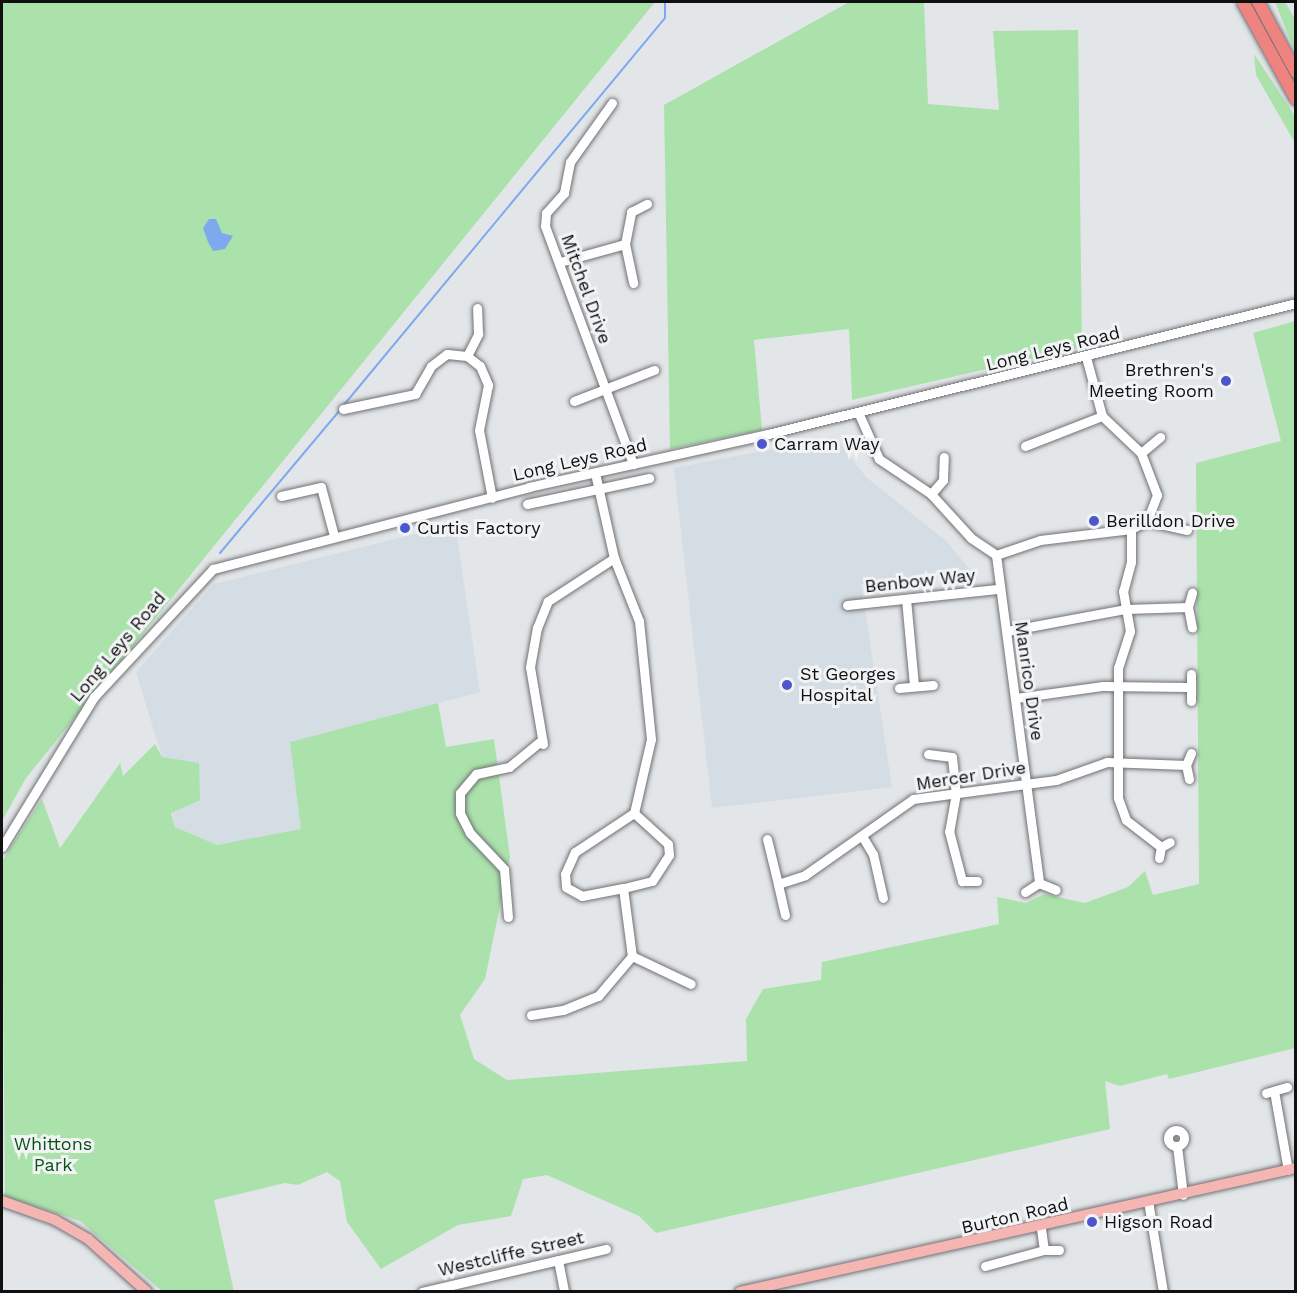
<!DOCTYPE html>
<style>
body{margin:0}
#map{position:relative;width:1297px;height:1293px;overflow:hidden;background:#e3e6e8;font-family:"Work Sans",sans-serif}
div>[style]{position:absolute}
.built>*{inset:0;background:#d4dce4}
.green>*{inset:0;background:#abe2ac}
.water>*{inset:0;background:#7ea9ee}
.stream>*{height:2px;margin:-1px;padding:0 1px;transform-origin:1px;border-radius:1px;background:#7ea9ee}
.roads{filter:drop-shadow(0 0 2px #707174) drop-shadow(0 0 2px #707174)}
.minor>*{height:9px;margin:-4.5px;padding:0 4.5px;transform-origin:4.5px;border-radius:4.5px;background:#fff}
.minor>.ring{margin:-4.5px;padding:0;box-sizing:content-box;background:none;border:9px solid #fff;border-radius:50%}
.major>*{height:10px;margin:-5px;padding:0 5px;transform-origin:5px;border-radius:5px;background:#f5b5b3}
.highway>*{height:12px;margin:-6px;padding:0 6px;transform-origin:6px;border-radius:6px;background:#ef8380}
.dots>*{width:16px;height:16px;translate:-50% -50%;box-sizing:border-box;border:3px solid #f1f3f5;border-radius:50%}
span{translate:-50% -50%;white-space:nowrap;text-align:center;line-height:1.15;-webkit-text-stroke:6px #f1f3f5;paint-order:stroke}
.street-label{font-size:18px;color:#101011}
.poi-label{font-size:18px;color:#101011}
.right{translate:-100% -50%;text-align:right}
.left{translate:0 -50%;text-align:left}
.park-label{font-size:18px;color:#0a5117}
.frame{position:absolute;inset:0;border:3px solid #101011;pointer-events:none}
</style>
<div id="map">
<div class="built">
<i style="clip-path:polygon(835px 437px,866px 477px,946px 541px,974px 574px,861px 584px,892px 787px,712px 808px,674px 468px)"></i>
<i style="clip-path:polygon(455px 524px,480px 692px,290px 742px,302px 829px,217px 845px,175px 827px,162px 757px,136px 672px,214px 584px)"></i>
</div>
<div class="green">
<i style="clip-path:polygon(2px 2px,655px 2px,26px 778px,2px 821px)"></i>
<i style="clip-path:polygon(849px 2px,924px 2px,928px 104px,999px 110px,993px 31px,1078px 30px,1082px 347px,852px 400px,849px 329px,754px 340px,762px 430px,670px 449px,664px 105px)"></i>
<i style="clip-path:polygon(1275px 2px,1285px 2px,1295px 19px,1295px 52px)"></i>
<i style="clip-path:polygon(1254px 54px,1295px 116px,1295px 143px,1256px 75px)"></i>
<i style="clip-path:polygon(1295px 321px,1295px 1048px,1169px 1079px,1167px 1074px,1120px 1086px,1105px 1081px,1110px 1129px,656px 1233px,639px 1216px,547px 1175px,523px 1179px,511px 1216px,458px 1225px,381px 1269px,347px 1222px,340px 1181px,327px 1172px,298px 1185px,285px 1183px,214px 1200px,234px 1292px,162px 1291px,80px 1221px,5px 1196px,2px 861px,42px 799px,60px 848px,120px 763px,123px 776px,155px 744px,162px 757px,199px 763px,200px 800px,171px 813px,175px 827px,217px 845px,301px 829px,290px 742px,438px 703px,446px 747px,494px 739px,510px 857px,485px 979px,460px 1015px,474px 1059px,507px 1080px,747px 1061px,746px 1019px,763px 989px,821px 980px,822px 962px,999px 924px,997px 897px,1026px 903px,1044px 894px,1085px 903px,1128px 887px,1145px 871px,1153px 895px,1199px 884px,1196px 463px,1281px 441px,1253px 333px)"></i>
</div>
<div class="water">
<i style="clip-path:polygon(209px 219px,216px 219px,222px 233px,233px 236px,225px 249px,213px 251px,208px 242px,203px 228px)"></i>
</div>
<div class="stream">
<i style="left:343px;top:406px;width:504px;rotate:-50.31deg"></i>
<i style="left:665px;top:18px;width:16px;rotate:-90deg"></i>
<i style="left:220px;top:553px;width:187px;rotate:-50deg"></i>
</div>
<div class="roads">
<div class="minor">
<i style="left:612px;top:103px;width:72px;rotate:125.4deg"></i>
<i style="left:570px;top:162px;width:32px;rotate:101deg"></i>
<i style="left:564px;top:193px;width:27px;rotate:132deg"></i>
<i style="left:546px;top:213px;width:13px;rotate:94deg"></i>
<i style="left:545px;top:226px;width:254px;rotate:69.7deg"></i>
<i style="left:625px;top:244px;width:33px;rotate:-79deg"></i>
<i style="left:631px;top:212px;width:18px;rotate:-27deg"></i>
<i style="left:560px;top:262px;width:67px;rotate:-15.5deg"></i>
<i style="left:625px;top:244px;width:40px;rotate:78deg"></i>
<i style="left:467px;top:356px;width:25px;rotate:-63deg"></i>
<i style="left:478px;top:334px;width:26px;rotate:-92deg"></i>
<i style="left:574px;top:401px;width:86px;rotate:-21.2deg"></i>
<i style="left:343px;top:409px;width:74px;rotate:-11.8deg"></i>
<i style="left:415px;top:394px;width:32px;rotate:-60deg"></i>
<i style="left:431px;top:366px;width:20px;rotate:-37deg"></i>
<i style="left:447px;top:354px;width:20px;rotate:6deg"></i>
<i style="left:467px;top:356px;width:16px;rotate:38deg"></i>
<i style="left:480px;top:366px;width:21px;rotate:67deg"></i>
<i style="left:488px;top:385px;width:46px;rotate:101.3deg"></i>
<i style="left:479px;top:430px;width:69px;rotate:79.2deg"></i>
<i style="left:858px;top:412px;width:51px;rotate:65.9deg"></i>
<i style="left:879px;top:459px;width:63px;rotate:33.9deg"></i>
<i style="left:931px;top:494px;width:59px;rotate:47.7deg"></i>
<i style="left:971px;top:538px;width:30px;rotate:34deg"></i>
<i style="left:996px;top:555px;width:46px;rotate:-18.8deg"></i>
<i style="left:1040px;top:540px;width:92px;rotate:-6.9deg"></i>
<i style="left:1131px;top:529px;width:18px;rotate:-27deg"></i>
<i style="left:1147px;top:521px;width:28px;rotate:-69deg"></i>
<i style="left:1157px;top:495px;width:45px;rotate:-110.9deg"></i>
<i style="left:1141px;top:453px;width:54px;rotate:-136.5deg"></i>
<i style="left:1102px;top:416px;width:61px;rotate:-105.2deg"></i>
<i style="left:1025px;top:446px;width:83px;rotate:-21.3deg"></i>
<i style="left:1141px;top:453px;width:25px;rotate:-40deg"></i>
<i style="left:595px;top:473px;width:87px;rotate:77.4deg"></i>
<i style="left:614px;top:558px;width:68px;rotate:68.4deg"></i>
<i style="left:639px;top:621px;width:119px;rotate:84.2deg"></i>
<i style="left:651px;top:739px;width:76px;rotate:102.9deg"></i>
<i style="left:634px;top:813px;width:46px;rotate:42.4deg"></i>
<i style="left:668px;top:844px;width:11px;rotate:85deg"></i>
<i style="left:669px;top:855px;width:31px;rotate:123deg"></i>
<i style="left:652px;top:881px;width:30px;rotate:166deg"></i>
<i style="left:623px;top:888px;width:69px;rotate:82.5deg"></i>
<i style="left:632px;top:956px;width:65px;rotate:25.4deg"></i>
<i style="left:931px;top:494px;width:18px;rotate:-49deg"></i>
<i style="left:943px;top:480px;width:23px;rotate:-88deg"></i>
<i style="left:281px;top:496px;width:41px;rotate:-12.7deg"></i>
<i style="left:321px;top:487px;width:51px;rotate:75.1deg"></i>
<i style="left:527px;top:504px;width:125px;rotate:-12deg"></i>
<i style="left:1147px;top:521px;width:41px;rotate:12.7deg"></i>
<i style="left:1131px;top:529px;width:33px;rotate:90deg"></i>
<i style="left:1131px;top:562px;width:30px;rotate:105deg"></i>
<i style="left:1123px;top:591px;width:41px;rotate:80.1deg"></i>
<i style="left:1130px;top:631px;width:39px;rotate:108deg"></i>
<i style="left:1118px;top:668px;width:130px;rotate:90deg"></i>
<i style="left:1118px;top:798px;width:23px;rotate:70deg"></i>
<i style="left:1126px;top:820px;width:44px;rotate:37.6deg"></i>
<i style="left:996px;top:555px;width:331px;rotate:82.5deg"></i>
<i style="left:906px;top:599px;width:87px;rotate:84.7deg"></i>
<i style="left:847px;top:605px;width:151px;rotate:-6.1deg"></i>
<i style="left:1188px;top:607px;width:21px;rotate:79deg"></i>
<i style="left:1188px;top:607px;width:15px;rotate:-74deg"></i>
<i style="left:1007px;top:631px;width:121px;rotate:-10.5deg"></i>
<i style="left:1126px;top:609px;width:62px;rotate:-1.8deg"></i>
<i style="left:899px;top:688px;width:34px;rotate:-5deg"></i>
<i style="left:1016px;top:698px;width:88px;rotate:-7.9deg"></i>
<i style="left:1103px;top:686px;width:85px;rotate:0.7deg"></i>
<i style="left:1191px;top:701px;width:27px;rotate:-90deg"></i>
<i style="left:543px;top:744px;width:78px;rotate:-99.6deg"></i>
<i style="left:530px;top:667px;width:40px;rotate:-80deg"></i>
<i style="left:537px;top:628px;width:29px;rotate:-68deg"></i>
<i style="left:548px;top:601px;width:79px;rotate:-33.1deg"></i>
<i style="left:928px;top:754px;width:24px;rotate:7deg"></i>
<i style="left:952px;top:757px;width:36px;rotate:84deg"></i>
<i style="left:956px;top:793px;width:39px;rotate:100deg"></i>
<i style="left:949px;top:831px;width:52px;rotate:75.4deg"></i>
<i style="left:962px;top:881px;width:15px"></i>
<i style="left:1189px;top:779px;width:14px;rotate:-102deg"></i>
<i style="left:1186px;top:765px;width:13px;rotate:-67deg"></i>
<i style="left:862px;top:836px;width:21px;rotate:59deg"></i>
<i style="left:873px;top:854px;width:45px;rotate:77.2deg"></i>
<i style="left:767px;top:839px;width:46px;rotate:76.3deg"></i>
<i style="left:2px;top:847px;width:176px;rotate:-58.5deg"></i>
<i style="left:94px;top:697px;width:175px;rotate:-47.1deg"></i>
<i style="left:213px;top:569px;width:326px;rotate:-14.5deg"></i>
<i style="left:529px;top:487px;width:245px;rotate:-12.5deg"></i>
<i style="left:768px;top:434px;width:544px;rotate:-13.93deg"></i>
<i style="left:1159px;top:858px;width:11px;rotate:-80deg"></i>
<i style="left:1161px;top:847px;width:10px;rotate:-29deg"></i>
<i style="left:623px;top:888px;width:42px;rotate:169deg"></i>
<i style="left:582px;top:896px;width:18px;rotate:-151deg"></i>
<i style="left:566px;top:887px;width:13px;rotate:-94deg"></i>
<i style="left:565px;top:874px;width:24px;rotate:-66deg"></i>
<i style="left:575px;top:852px;width:71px;rotate:-33.5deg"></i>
<i style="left:1025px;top:892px;width:17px;rotate:-33deg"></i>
<i style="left:1039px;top:883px;width:18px;rotate:22deg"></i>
<i style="left:785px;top:915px;width:32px;rotate:-103deg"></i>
<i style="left:778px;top:884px;width:28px;rotate:-18deg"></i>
<i style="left:805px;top:875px;width:132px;rotate:-35.1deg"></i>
<i style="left:913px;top:799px;width:144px;rotate:-7.6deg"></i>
<i style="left:1056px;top:780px;width:54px;rotate:-19.4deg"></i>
<i style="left:1107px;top:762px;width:79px;rotate:2.2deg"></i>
<i style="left:508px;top:917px;width:48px;rotate:-94.8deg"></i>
<i style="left:504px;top:869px;width:50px;rotate:-133.4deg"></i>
<i style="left:470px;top:833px;width:22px;rotate:-117deg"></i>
<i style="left:460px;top:813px;width:20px;rotate:-90deg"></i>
<i style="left:460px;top:793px;width:25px;rotate:-50deg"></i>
<i style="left:476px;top:774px;width:34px;rotate:-12deg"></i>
<i style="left:509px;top:767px;width:43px;rotate:-39.3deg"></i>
<i style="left:531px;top:1015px;width:32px;rotate:-9deg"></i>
<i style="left:563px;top:1010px;width:38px;rotate:-22deg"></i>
<i style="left:598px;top:996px;width:52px;rotate:-49.6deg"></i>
<i style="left:1274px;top:1091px;width:80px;rotate:80deg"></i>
<i style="left:1266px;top:1093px;width:22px;rotate:-16deg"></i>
<i class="ring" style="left:1168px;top:1130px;width:7px;height:7px"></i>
<i style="left:1177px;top:1146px;width:49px;rotate:83deg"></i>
<i style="left:1148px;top:1201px;width:92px;rotate:80.6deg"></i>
<i style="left:1044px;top:1250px;width:15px"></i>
<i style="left:558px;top:1260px;width:33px;rotate:79deg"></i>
<i style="left:985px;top:1266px;width:61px;rotate:-15.2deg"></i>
<i style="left:1044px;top:1250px;width:22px;rotate:-98deg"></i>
<i style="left:422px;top:1292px;width:189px;rotate:-13.2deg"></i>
</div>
<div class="major">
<i style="left:2px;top:1201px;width:56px;rotate:19.7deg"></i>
<i style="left:55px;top:1220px;width:38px;rotate:30deg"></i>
<i style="left:88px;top:1239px;width:79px;rotate:41.9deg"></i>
<i style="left:740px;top:1292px;width:570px;rotate:-12.57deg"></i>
</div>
<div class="highway">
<i style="left:1243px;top:2px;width:111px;rotate:61.3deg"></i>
<i style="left:1258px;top:2px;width:80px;rotate:61.5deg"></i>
</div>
</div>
<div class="dots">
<i style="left:1226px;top:381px;background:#4d57cd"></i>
<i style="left:762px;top:444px;background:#4d57cd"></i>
<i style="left:1094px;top:521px;background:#4d57cd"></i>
<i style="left:405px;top:528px;background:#4d57cd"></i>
<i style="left:787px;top:685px;background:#4d57cd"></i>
<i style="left:1092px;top:1222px;background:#4d57cd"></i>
</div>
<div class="street-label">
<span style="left:586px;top:289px;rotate:70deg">Mitchel Drive</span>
<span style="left:1053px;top:349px;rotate:-14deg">Long Leys Road</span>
<span style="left:580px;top:460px;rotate:-13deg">Long Leys Road</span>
<span style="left:920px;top:581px;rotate:-6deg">Benbow Way</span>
<span style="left:118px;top:647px;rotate:-50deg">Long Leys Road</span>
<span style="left:1029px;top:681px;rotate:82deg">Manrico Drive</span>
<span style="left:971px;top:776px;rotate:-9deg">Mercer Drive</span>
<span style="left:1015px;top:1216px;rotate:-13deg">Burton Road</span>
<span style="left:511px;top:1254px;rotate:-13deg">Westcliffe Street</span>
</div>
<div class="poi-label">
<span class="right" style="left:1214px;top:381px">Brethren's<br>Meeting Room</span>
<span class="left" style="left:774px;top:444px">Carram Way</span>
<span class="left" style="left:1106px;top:521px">Berilldon Drive</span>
<span class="left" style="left:417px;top:528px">Curtis Factory</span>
<span class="left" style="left:800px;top:685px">St Georges<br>Hospital</span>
<span class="left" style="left:1104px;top:1222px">Higson Road</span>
</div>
<div class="park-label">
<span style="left:53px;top:1155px">Whittons<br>Park</span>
</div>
<div class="frame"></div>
</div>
